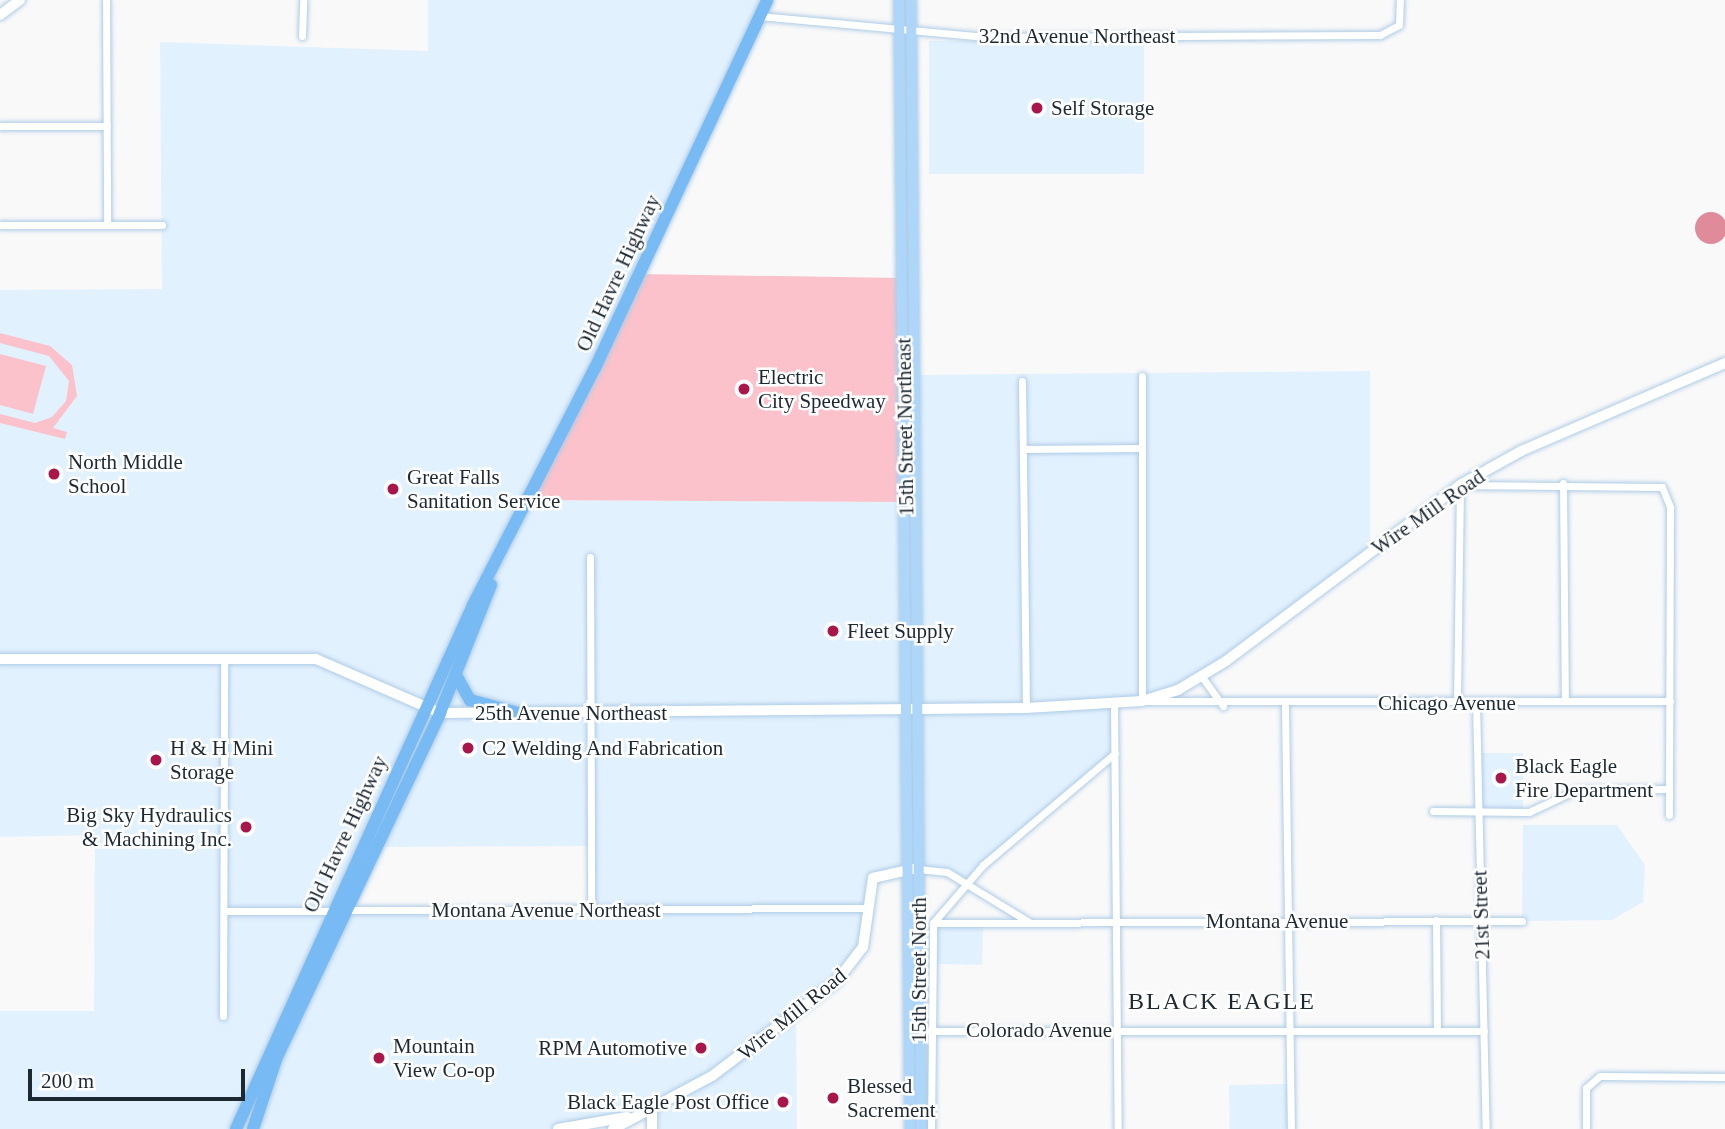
<!DOCTYPE html>
<style>
body{margin:0}
#map{position:relative;width:1725px;height:1129px;overflow:hidden;background:#f9f9f9;font-family:"Times New Roman",serif}
div>[style]{position:absolute}
.built>*{inset:0;background:#e2f1fe;transform-origin:0 0}
.green>*{inset:0;background:#fbc2cb}
.water>*{inset:0;background:#df8b9a}
.round{border-radius:50%}
.roads{filter:drop-shadow(0 0 2px #aecce6) drop-shadow(0 0 2px #aecce6)}
.street>*{height:7px;margin:-3.5px;padding:0 3.5px;transform-origin:3.5px;border-radius:3.5px;background:#fff}
.secondary>*{height:10px;margin:-5px;padding:0 5px;transform-origin:5px;border-radius:5px;background:#fff}
.primary>*{height:10px;margin:-5px;padding:0 5px;transform-origin:5px;border-radius:5px;background:#aed6f8}
.highway>*{height:12px;margin:-6px;padding:0 6px;transform-origin:6px;border-radius:6px;background:#78baf3}
.dots>*{width:19px;height:19px;translate:-50% -50%;box-sizing:border-box;border:4px solid #fff;border-radius:50%}
span{translate:-50% -50%;white-space:nowrap;text-align:center;line-height:1.15;-webkit-text-stroke:5px #fff;paint-order:stroke}
.street-label{font-size:21px;color:#1c2832}
.poi-label{font-size:21px;color:#1c2832}
.left{translate:0 -50%;text-align:left}
.right{translate:-100% -50%;text-align:right}
.quarter-label{font-size:24px;color:#1c2832;letter-spacing:2px}
.scale{position:absolute;left:28px;top:1069px;width:217px;height:32px;box-sizing:border-box;border:4px solid #1c2832;border-top:0;padding-left:9px;font-size:21px;line-height:24px;white-space:nowrap;color:#1c2832;-webkit-text-stroke:5px #fff;paint-order:stroke}
</style>
<div id="map">
<div class="built">
<i style="clip-path:polygon(428px 0,767px 0,530px 500px,906px 502px,909px 870px,878px 873px,856px 963px,796px 1015px,797px 1129px,659px 1129px,658px 1104px,627px 1117px,553px 1129px,254px 1129px,277px 1057px,346px 910px,590px 910px,590px 846px,376px 847px,498px 565px,236px 1129px,0 1129px,0 1011px,94px 1011px,95px 835px,0 837px,0 290px,162px 289px,160px 42px,428px 51px)"></i>
<i style="left:1144px;top:41px;width:133px;height:215px;rotate:90deg"></i>
<i style="clip-path:polygon(1370px 371px,1370px 551px,1202px 677px,1114px 705px,1115px 753px,967px 883px,918px 869px,916px 375px)"></i>
<i style="left:1477px;top:753px;width:46px;height:58px"></i>
<i style="clip-path:polygon(1523px 825px,1617px 825px,1645px 865px,1643px 902px,1612px 920px,1522px 921px)"></i>
<i style="left:933px;top:923px;width:50px;height:41px;rotate:1deg"></i>
<i style="left:1290px;top:1084px;width:45px;height:61px;rotate:89deg"></i>
</div>
<div class="green">
<i style="clip-path:polygon(639px 274px,903px 278px,906px 502px,530px 500px)"></i>
<i style="clip-path:polygon(0 333px,50px 346px,72px 365px,77px 396px,53px 428px,67px 432px,65px 439px,0 423px,0 414px,35px 423px,52px 417px,66px 401px,69px 381px,49px 356px,0 343px)"></i>
<i style="clip-path:polygon(0 354px,46px 366px,33px 414px,0 405px)"></i>
</div>
<div class="water">
<i class="round" style="left:1695px;top:212px;width:32px;height:32px"></i>
</div>
<div class="roads">
<div class="street">
<i style="left:106px;top:0;width:225px;rotate:89.7deg"></i>
<i style="left:759px;top:16px;width:228px;rotate:5.3deg"></i>
<i style="left:986px;top:37px;width:394px;rotate:-0.3deg"></i>
<i style="left:1380px;top:35px;width:21px;rotate:-28deg"></i>
<i style="left:1399px;top:25px;width:25px;rotate:-88deg"></i>
<i style="left:302px;top:36px;width:36px;rotate:-88deg"></i>
<i style="left:0;top:126px;width:107px"></i>
<i style="left:0;top:225px;width:162px"></i>
<i style="left:1142px;top:376px;width:325px;rotate:90deg"></i>
<i style="left:1142px;top:701px;width:528px"></i>
<i style="left:1022px;top:381px;width:327px;rotate:89.3deg"></i>
<i style="left:1023px;top:449px;width:119px;rotate:-0.5deg"></i>
<i style="left:1563px;top:483px;width:218px;rotate:89.5deg"></i>
<i style="left:590px;top:557px;width:353px;rotate:89.8deg"></i>
<i style="left:1202px;top:677px;width:36px;rotate:54deg"></i>
<i style="left:1457px;top:701px;width:216px;rotate:-89.2deg"></i>
<i style="left:1460px;top:485px;width:202px;rotate:0.6deg"></i>
<i style="left:1662px;top:487px;width:22px;rotate:68deg"></i>
<i style="left:1670px;top:507px;width:308px;rotate:90.2deg"></i>
<i style="left:1476px;top:702px;width:427px;rotate:88.7deg"></i>
<i style="left:1114px;top:705px;width:424px;rotate:89.5deg"></i>
<i style="left:1285px;top:705px;width:424px;rotate:89.2deg"></i>
<i style="left:1433px;top:811px;width:96px;rotate:0.6deg"></i>
<i style="left:1529px;top:812px;width:52px;rotate:-25.1deg"></i>
<i style="left:1576px;top:790px;width:93px;rotate:-0.6deg"></i>
<i style="left:918px;top:869px;width:29px;rotate:6deg"></i>
<i style="left:947px;top:872px;width:96px;rotate:31.4deg"></i>
<i style="left:224px;top:911px;width:644px;rotate:-0.27deg"></i>
<i style="left:1436px;top:920px;width:110px;rotate:89.5deg"></i>
<i style="left:933px;top:923px;width:589px;rotate:-0.19deg"></i>
<i style="left:223px;top:1016px;width:359px;rotate:-89.8deg"></i>
<i style="left:930px;top:1031px;width:554px"></i>
<i style="left:931px;top:1129px;width:206px;rotate:-89.4deg"></i>
<i style="left:933px;top:923px;width:77px;rotate:-49.2deg"></i>
<i style="left:983px;top:865px;width:173px;rotate:-40.3deg"></i>
<i style="left:1586px;top:1129px;width:41px;rotate:-90deg"></i>
<i style="left:1586px;top:1088px;width:18px;rotate:-41deg"></i>
<i style="left:1600px;top:1076px;width:125px;rotate:0.5deg"></i>
</div>
<div class="secondary">
<i style="left:0;top:15px;width:25px;rotate:-37deg"></i>
<i style="left:0;top:659px;width:316px"></i>
<i style="left:316px;top:659px;width:135px;rotate:23.5deg"></i>
<i style="left:440px;top:713px;width:586px;rotate:-0.49deg"></i>
<i style="left:1026px;top:708px;width:116px;rotate:-3.5deg"></i>
<i style="left:1142px;top:701px;width:38px;rotate:-17deg"></i>
<i style="left:1178px;top:690px;width:56px;rotate:-31.1deg"></i>
<i style="left:1226px;top:661px;width:293px;rotate:-36.9deg"></i>
<i style="left:1460px;top:485px;width:70px;rotate:-29.1deg"></i>
<i style="left:1521px;top:451px;width:222px;rotate:-23.3deg"></i>
<i style="left:652px;top:1106px;width:23px;rotate:90deg"></i>
<i style="left:558px;top:1129px;width:70px;rotate:-9.9deg"></i>
<i style="left:613px;top:1129px;width:112px;rotate:-28.2deg"></i>
<i style="left:712px;top:1076px;width:156px;rotate:-37.2deg"></i>
<i style="left:836px;top:982px;width:44px;rotate:-52.4deg"></i>
<i style="left:863px;top:947px;width:70px;rotate:-81.8deg"></i>
<i style="left:873px;top:878px;width:41px;rotate:-12.7deg"></i>
</div>
<div class="primary">
<i style="left:899px;top:0;width:1129px;rotate:89.44deg"></i>
<i style="left:911px;top:0;width:1129px;rotate:89.49deg"></i>
</div>
<div class="highway">
<i style="left:456px;top:675px;width:29px;rotate:61deg"></i>
<i style="left:470px;top:700px;width:50px;rotate:15.2deg"></i>
<i style="left:236px;top:1129px;width:575px;rotate:-65.66deg"></i>
<i style="left:473px;top:605px;width:267px;rotate:-62.8deg"></i>
<i style="left:595px;top:368px;width:406px;rotate:-64.9deg"></i>
<i style="left:253px;top:1129px;width:76px;rotate:-71.6deg"></i>
<i style="left:277px;top:1057px;width:381px;rotate:-64.6deg"></i>
<i style="left:440px;top:713px;width:138px;rotate:-68.3deg"></i>
</div>
</div>
<div class="dots">
<i style="left:1037px;top:108px;background:#a9164a"></i>
<i style="left:744px;top:389px;background:#a9164a"></i>
<i style="left:54px;top:474px;background:#a9164a"></i>
<i style="left:393px;top:489px;background:#a9164a"></i>
<i style="left:833px;top:631px;background:#a9164a"></i>
<i style="left:468px;top:748px;background:#a9164a"></i>
<i style="left:156px;top:760px;background:#a9164a"></i>
<i style="left:1501px;top:778px;background:#a9164a"></i>
<i style="left:246px;top:827px;background:#a9164a"></i>
<i style="left:701px;top:1048px;background:#a9164a"></i>
<i style="left:379px;top:1058px;background:#a9164a"></i>
<i style="left:833px;top:1098px;background:#a9164a"></i>
<i style="left:783px;top:1102px;background:#a9164a"></i>
</div>
<div class="street-label">
<span style="left:1077px;top:36px">32nd Avenue Northeast</span>
<span style="left:618px;top:273px;rotate:-65deg">Old Havre Highway</span>
<span style="left:905px;top:427px;rotate:-91deg">15th Street Northeast</span>
<span style="left:1428px;top:512px;rotate:-35deg">Wire Mill Road</span>
<span style="left:1447px;top:703px">Chicago Avenue</span>
<span style="left:571px;top:713px">25th Avenue Northeast</span>
<span style="left:345px;top:834px;rotate:-65deg">Old Havre Highway</span>
<span style="left:546px;top:910px">Montana Avenue Northeast</span>
<span style="left:1481px;top:915px;rotate:-92deg">21st Street</span>
<span style="left:1277px;top:921px">Montana Avenue</span>
<span style="left:919px;top:970px;rotate:-90deg">15th Street North</span>
<span style="left:792px;top:1014px;rotate:-39deg">Wire Mill Road</span>
<span style="left:1039px;top:1030px">Colorado Avenue</span>
</div>
<div class="poi-label">
<span class="left" style="left:1051px;top:108px">Self Storage</span>
<span class="left" style="left:758px;top:389px">Electric<br>City Speedway</span>
<span class="left" style="left:68px;top:474px">North Middle<br>School</span>
<span class="left" style="left:407px;top:489px">Great Falls<br>Sanitation Service</span>
<span class="left" style="left:847px;top:631px">Fleet Supply</span>
<span class="left" style="left:170px;top:760px">H &amp; H Mini<br>Storage</span>
<span class="left" style="left:482px;top:748px">C2 Welding And Fabrication</span>
<span class="left" style="left:1515px;top:778px">Black Eagle<br>Fire Department</span>
<span class="right" style="left:232px;top:827px">Big Sky Hydraulics<br>&amp; Machining Inc.</span>
<span class="left" style="left:393px;top:1058px">Mountain<br>View Co-op</span>
<span class="right" style="left:687px;top:1048px">RPM Automotive</span>
<span class="left" style="left:847px;top:1098px">Blessed<br>Sacrement</span>
<span class="right" style="left:769px;top:1102px">Black Eagle Post Office</span>
</div>
<div class="quarter-label">
<span style="left:1222px;top:1002px">BLACK EAGLE</span>
</div>
<div class="scale">200 m</div>
</div>
